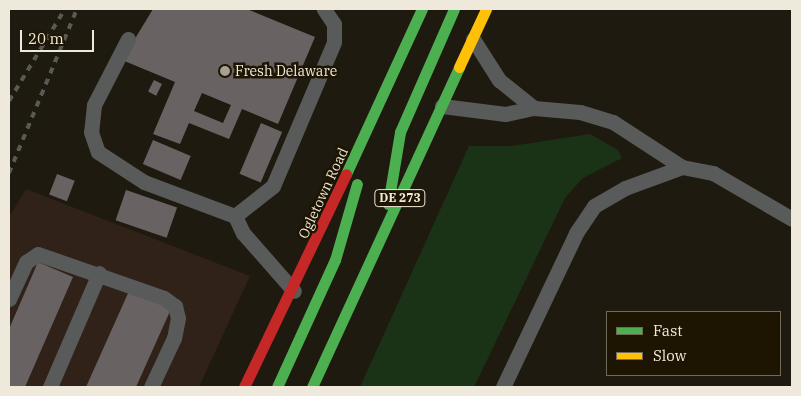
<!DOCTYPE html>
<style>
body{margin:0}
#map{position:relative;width:801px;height:396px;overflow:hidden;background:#1f1a0f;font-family:"IBM Plex Serif",serif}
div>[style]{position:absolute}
.industrial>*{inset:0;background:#302119}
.green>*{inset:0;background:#1a3216}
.building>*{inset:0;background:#686262;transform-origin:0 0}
.lane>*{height:15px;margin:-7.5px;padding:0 7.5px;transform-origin:7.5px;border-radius:7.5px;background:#585b5a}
.fast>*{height:11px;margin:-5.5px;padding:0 5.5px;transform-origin:5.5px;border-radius:5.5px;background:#4caf50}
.slow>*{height:11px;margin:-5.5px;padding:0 5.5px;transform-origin:5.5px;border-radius:5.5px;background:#ffc107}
.jam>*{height:11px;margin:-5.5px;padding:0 5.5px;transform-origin:5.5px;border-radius:5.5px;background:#c62828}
.rail>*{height:4px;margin-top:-2px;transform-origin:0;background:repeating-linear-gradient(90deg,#595955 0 6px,transparent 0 12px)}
.dots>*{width:14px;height:14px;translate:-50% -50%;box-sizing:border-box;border:2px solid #1d1501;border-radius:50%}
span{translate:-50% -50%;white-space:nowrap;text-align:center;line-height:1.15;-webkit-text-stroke:5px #1d1501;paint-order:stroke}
.shield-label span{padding:1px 4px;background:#1d1501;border:1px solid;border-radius:4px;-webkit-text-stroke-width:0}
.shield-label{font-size:12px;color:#eee9db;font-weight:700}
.poi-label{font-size:14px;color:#eee9db}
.left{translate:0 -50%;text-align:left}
.street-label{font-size:14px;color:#eee9db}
.frame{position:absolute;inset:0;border:10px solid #eee9db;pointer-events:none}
.legend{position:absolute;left:606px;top:311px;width:175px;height:65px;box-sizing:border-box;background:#1d1501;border:1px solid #716a58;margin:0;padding:6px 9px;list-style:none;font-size:15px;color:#eee9db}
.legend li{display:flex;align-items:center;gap:10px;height:25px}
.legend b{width:25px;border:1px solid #716a58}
.scale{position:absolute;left:20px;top:30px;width:74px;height:22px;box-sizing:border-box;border:2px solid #eee9db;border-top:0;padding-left:6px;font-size:15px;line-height:18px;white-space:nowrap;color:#eee9db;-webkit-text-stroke:4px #1d1501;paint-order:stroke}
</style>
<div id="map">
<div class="industrial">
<i style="clip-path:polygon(26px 189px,250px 276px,199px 387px,9px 387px,9px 217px)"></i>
</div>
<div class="green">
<i style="clip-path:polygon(590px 134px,618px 150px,622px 158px,583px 178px,565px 198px,474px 387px,360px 387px,469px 146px,512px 146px)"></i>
</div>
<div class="building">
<i style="clip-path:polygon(evenodd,153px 9px,247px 9px,315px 37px,278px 124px,242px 109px,229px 139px,189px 123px,180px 144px,153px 134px,175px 82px,122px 60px,153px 9px,202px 93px,231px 105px,223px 123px,194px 111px,202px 93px)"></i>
<i style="left:154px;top:80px;width:9px;height:13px;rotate:27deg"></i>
<i style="left:261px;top:123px;width:23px;height:55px;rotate:23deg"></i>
<i style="left:153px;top:140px;width:41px;height:26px;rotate:23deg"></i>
<i style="left:57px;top:174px;width:19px;height:22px;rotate:21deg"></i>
<i style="left:126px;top:190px;width:54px;height:32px;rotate:19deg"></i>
<i style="clip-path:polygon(38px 262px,73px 277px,25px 387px,9px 387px,9px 329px)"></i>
<i style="clip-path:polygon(129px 291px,171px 309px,136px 387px,86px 387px)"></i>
</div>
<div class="lane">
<i style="left:128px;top:39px;width:74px;rotate:117.3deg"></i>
<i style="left:94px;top:105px;width:27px;rotate:96deg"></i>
<i style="left:91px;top:132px;width:21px;rotate:71deg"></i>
<i style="left:98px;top:152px;width:55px;rotate:33.1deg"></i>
<i style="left:144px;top:182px;width:97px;rotate:20.5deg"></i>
<i style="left:235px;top:216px;width:19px;rotate:65deg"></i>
<i style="left:243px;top:233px;width:77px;rotate:48.7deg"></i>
<i style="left:473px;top:39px;width:49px;rotate:57.6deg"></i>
<i style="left:499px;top:80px;width:45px;rotate:38.7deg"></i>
<i style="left:442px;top:106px;width:64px;rotate:7.2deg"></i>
<i style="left:505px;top:114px;width:30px;rotate:-12deg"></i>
<i style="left:534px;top:108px;width:46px;rotate:5deg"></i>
<i style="left:580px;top:112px;width:34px;rotate:17deg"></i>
<i style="left:613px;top:122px;width:82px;rotate:33.1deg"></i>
<i style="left:235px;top:216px;width:48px;rotate:-38.3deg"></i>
<i style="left:273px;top:186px;width:156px;rotate:-67deg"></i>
<i style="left:334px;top:42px;width:18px;rotate:-90deg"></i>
<i style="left:334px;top:24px;width:18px;rotate:-124deg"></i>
<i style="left:9px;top:299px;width:41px;rotate:-65.3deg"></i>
<i style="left:26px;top:262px;width:14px;rotate:-34deg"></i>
<i style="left:38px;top:254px;width:133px;rotate:19.2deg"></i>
<i style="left:164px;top:298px;width:14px;rotate:36deg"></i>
<i style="left:175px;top:306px;width:12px;rotate:76deg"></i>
<i style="left:178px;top:318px;width:20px;rotate:101deg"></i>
<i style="left:174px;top:338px;width:54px;rotate:115.1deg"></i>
<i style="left:50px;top:387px;width:124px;rotate:-66.7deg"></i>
<i style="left:503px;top:387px;width:170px;rotate:-64.6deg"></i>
<i style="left:576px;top:233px;width:32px;rotate:-56deg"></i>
<i style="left:594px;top:206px;width:36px;rotate:-30deg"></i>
<i style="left:625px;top:188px;width:61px;rotate:-20.2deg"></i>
<i style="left:682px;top:167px;width:32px;rotate:11deg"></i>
<i style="left:713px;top:173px;width:91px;rotate:30.2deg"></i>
</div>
<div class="fast">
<i style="left:346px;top:174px;width:182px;rotate:-65.3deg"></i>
<i style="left:388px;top:204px;width:73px;rotate:-80.5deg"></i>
<i style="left:400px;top:132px;width:134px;rotate:-66.3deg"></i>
<i style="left:277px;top:387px;width:140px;rotate:-65.5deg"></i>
<i style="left:335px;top:260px;width:79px;rotate:-73.9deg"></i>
<i style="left:312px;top:387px;width:352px;rotate:-65.3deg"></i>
</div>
<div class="slow">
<i style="left:459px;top:67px;width:64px;rotate:-65deg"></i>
</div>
<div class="jam">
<i style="left:244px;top:387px;width:236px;rotate:-64.4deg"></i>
</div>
<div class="rail">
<i style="left:9px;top:101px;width:108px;rotate:-58.7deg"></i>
<i style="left:9px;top:173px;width:178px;rotate:-67.5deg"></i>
</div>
<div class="dots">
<i style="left:225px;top:71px;background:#a6a194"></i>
</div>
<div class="shield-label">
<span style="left:400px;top:198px">DE 273</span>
</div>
<div class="poi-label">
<span class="left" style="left:235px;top:71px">Fresh Delaware</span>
</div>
<div class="street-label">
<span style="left:323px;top:193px;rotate:-65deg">Ogletown Road</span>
</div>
<div class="frame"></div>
<ul class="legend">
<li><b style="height:6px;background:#4caf50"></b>Fast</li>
<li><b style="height:6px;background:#ffc107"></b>Slow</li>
</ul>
<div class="scale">20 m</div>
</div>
